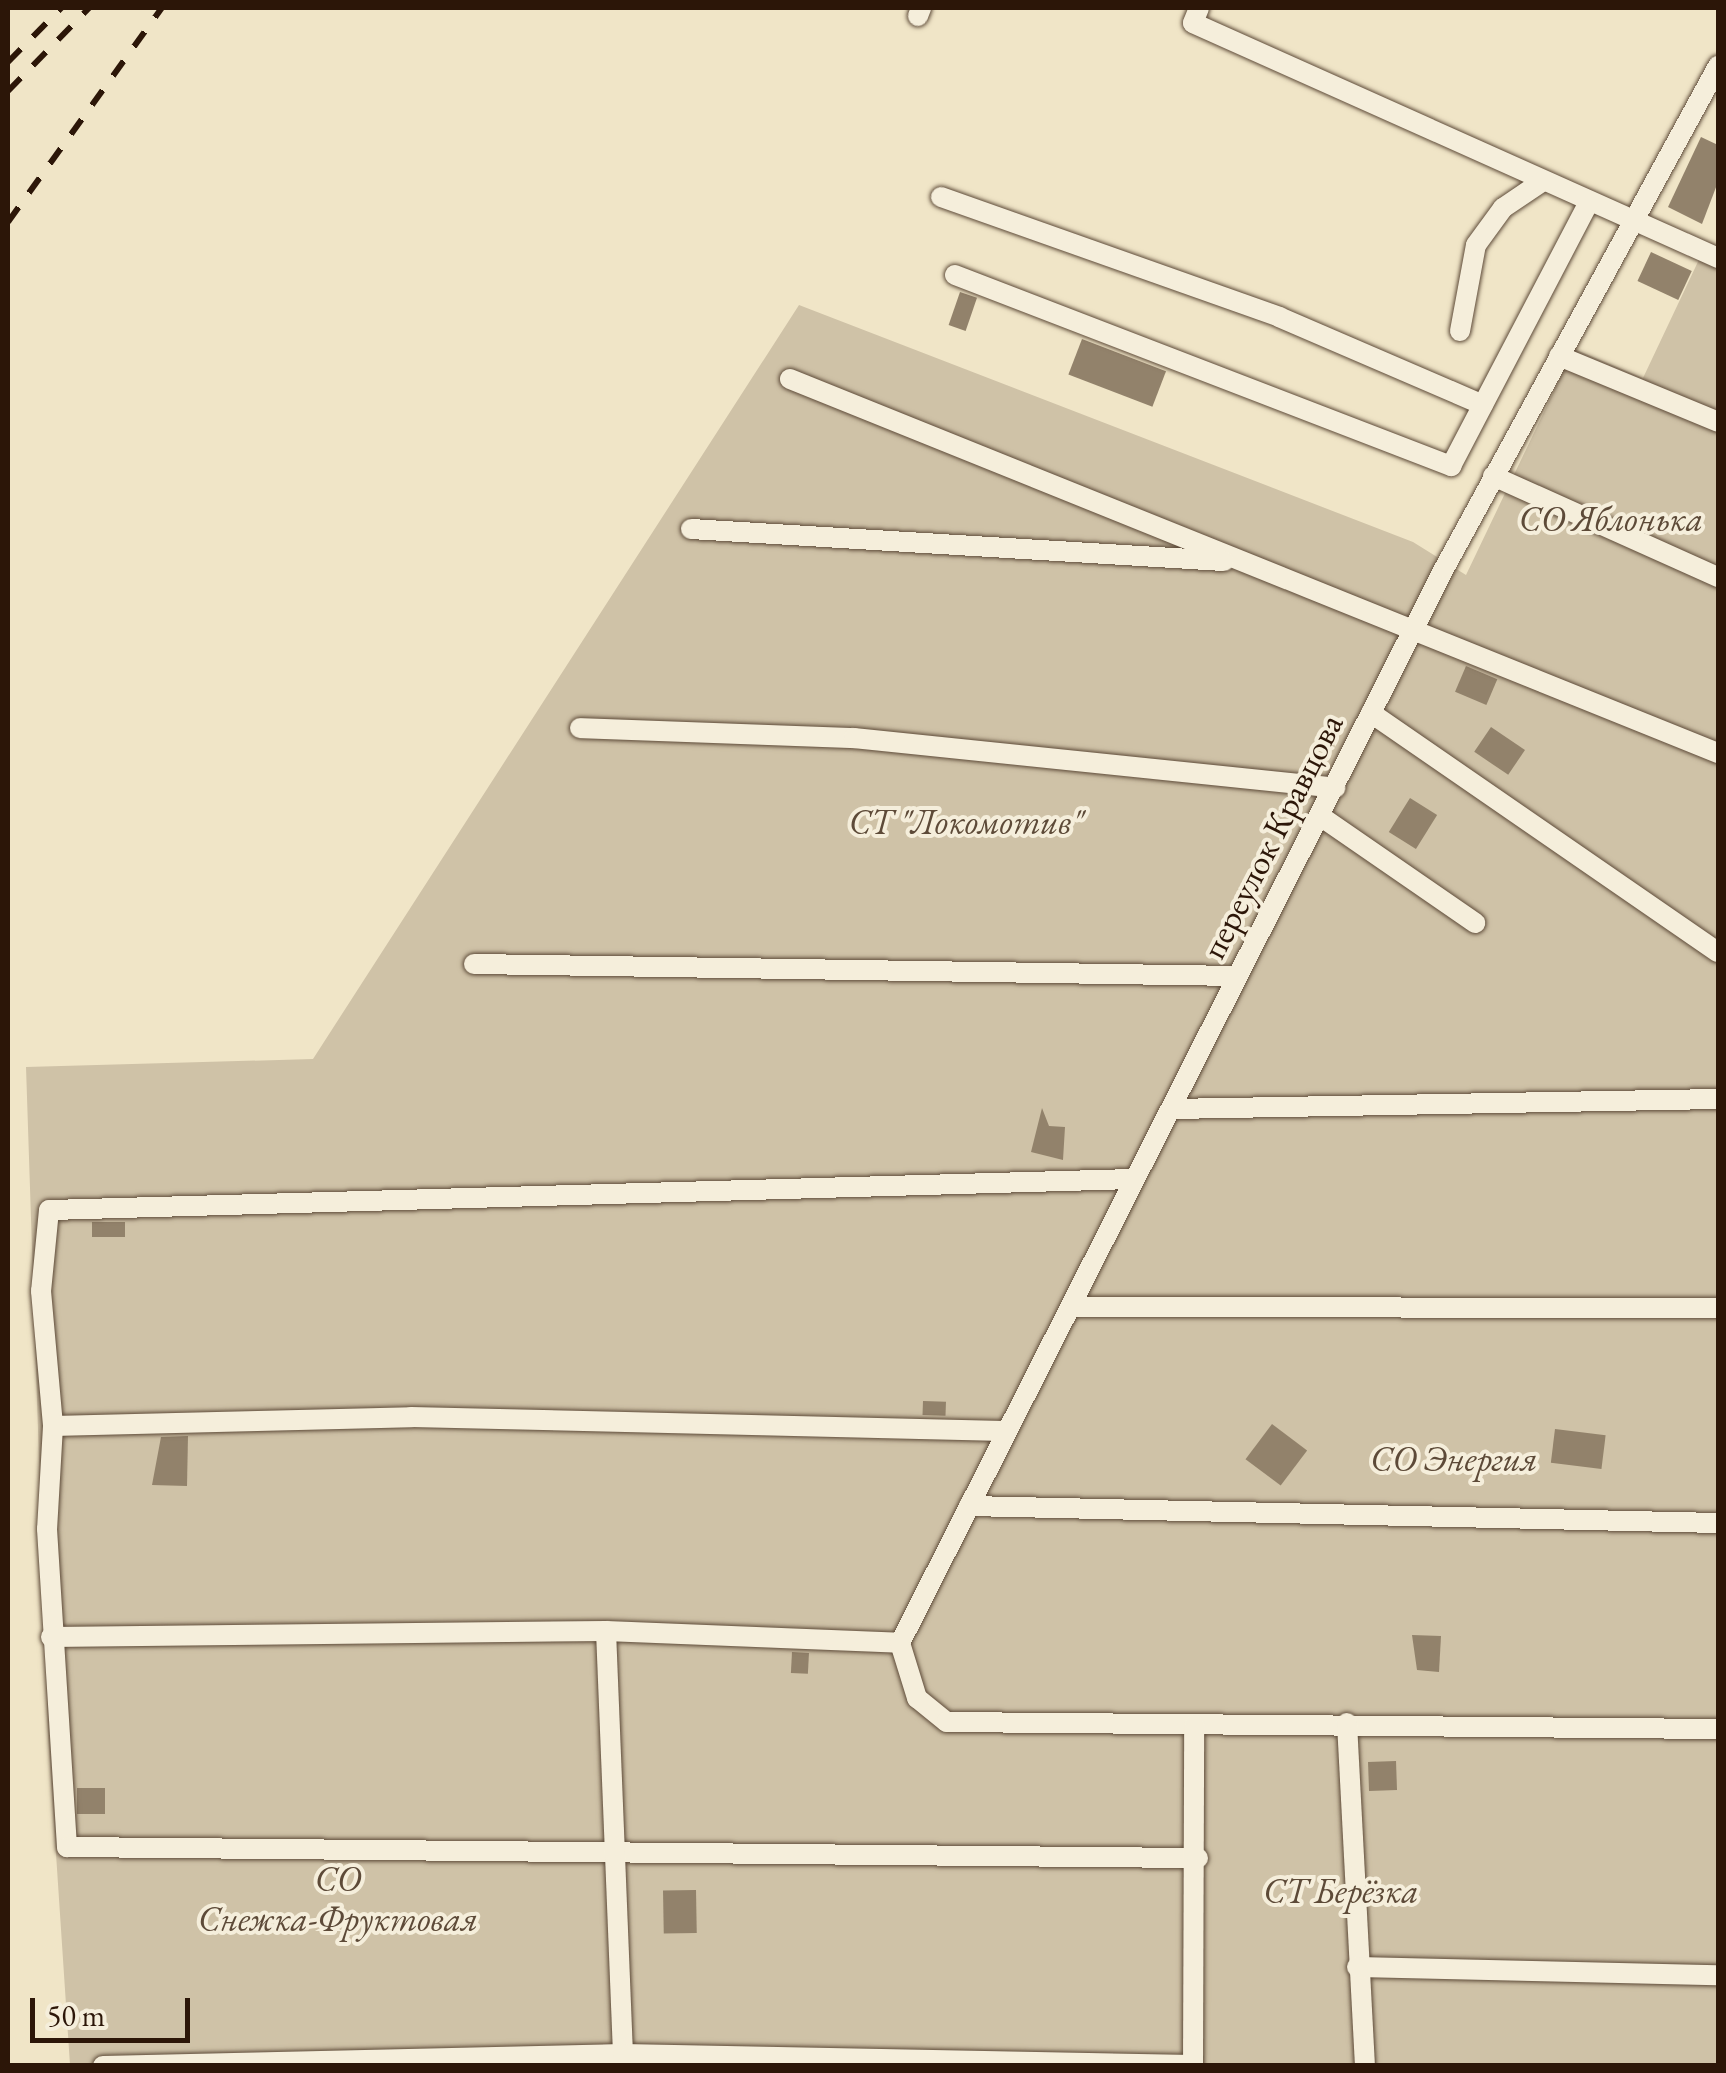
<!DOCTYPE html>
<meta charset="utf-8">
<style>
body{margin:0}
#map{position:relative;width:1726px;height:2073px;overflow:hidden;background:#f0e5c7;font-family:"EB Garamond",serif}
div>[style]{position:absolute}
.green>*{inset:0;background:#cfc2a7}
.building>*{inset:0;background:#92826b;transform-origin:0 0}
.roads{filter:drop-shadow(0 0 2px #5d4a38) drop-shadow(0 0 2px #5d4a38)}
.minor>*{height:20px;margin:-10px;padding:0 10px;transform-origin:10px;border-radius:10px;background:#f5eedb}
.rail>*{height:6px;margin-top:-3px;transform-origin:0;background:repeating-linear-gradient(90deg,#2c1608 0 18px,transparent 0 36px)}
span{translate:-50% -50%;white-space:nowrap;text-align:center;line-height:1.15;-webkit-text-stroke:8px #f5eedb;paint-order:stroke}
.park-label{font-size:35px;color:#5d4a38;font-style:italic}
.street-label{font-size:35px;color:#2c1608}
.frame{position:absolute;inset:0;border:10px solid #2c1608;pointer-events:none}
.scale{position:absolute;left:30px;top:1998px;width:160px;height:45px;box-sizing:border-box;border:5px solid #2c1608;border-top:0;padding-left:12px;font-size:30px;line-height:35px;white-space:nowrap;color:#2c1608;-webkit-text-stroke:8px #f5eedb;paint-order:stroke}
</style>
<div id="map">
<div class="green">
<i style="clip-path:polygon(1704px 249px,1718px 254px,1718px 2065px,70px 2065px,48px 1733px,26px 1067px,313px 1059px,799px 305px,1413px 542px,1466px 575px,1574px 349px,1643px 378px)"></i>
</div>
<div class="building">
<i style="clip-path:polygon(1701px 137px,1718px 145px,1718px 182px,1702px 224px,1668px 207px)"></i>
<i style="left:1651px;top:252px;width:45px;height:32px;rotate:25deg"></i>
<i style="left:960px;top:292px;width:18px;height:35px;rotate:19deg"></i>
<i style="left:1082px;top:339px;width:90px;height:38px;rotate:21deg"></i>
<i style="left:1466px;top:666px;width:34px;height:28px;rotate:23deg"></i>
<i style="left:1491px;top:727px;width:41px;height:30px;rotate:34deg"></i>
<i style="left:1410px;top:798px;width:32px;height:40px;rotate:32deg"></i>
<i style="clip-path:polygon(1042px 1108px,1049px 1126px,1065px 1127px,1063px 1160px,1031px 1152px)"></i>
<i style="left:125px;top:1222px;width:15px;height:33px;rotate:90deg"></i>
<i style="left:923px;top:1401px;width:23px;height:14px;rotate:2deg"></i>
<i style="left:1272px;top:1424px;width:44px;height:44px;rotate:37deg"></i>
<i style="left:1555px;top:1429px;width:51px;height:34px;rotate:7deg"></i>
<i style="clip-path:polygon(188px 1436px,187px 1486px,152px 1485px,161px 1437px)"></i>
<i style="clip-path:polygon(1412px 1635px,1441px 1636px,1439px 1672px,1417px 1670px)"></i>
<i style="left:792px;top:1652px;width:17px;height:21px;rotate:3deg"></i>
<i style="left:1396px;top:1761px;width:29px;height:28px;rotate:88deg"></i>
<i style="left:77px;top:1788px;width:28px;height:26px"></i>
<i style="left:696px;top:1890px;width:43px;height:33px;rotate:89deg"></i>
</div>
<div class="roads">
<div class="minor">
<i style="left:1199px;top:8px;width:16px;rotate:112deg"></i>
<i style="left:1193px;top:23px;width:575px;rotate:24.11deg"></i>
<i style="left:918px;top:16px;width:9px;rotate:-69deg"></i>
<i style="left:941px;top:197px;width:359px;rotate:19.5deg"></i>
<i style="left:1279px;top:317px;width:222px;rotate:23.3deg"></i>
<i style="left:955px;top:275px;width:532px;rotate:21.06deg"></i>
<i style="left:1451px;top:466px;width:298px;rotate:-62.4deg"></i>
<i style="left:1460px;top:331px;width:87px;rotate:-79.5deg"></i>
<i style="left:1476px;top:245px;width:46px;rotate:-53.9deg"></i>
<i style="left:1503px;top:208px;width:48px;rotate:-34deg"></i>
<i style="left:1559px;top:356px;width:172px;rotate:22.5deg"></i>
<i style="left:790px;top:379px;width:1001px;rotate:21.95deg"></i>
<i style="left:1493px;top:476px;width:247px;rotate:24.2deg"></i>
<i style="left:691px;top:529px;width:534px;rotate:3.44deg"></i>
<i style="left:1371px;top:713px;width:421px;rotate:34.6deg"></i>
<i style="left:580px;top:728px;width:274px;rotate:2.1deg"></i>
<i style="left:854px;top:738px;width:484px;rotate:5.9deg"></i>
<i style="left:1323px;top:818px;width:185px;rotate:34.6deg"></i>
<i style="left:474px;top:964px;width:763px;rotate:0.9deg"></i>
<i style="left:1172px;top:1109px;width:546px;rotate:-1.05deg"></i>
<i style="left:1133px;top:1179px;width:1084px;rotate:178.36deg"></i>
<i style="left:49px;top:1210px;width:81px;rotate:95.6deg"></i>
<i style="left:41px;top:1291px;width:136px;rotate:84.9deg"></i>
<i style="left:53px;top:1426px;width:103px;rotate:93.3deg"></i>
<i style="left:47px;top:1529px;width:319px;rotate:86.4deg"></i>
<i style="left:67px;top:1847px;width:1131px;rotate:0.56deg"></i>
<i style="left:1077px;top:1307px;width:641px;rotate:0.09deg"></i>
<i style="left:53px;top:1426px;width:358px;rotate:-1.4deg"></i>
<i style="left:411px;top:1417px;width:593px;rotate:1.35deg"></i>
<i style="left:969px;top:1506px;width:749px;rotate:1.3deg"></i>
<i style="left:606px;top:1631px;width:432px;rotate:87.7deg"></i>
<i style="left:51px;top:1637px;width:555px;rotate:-0.62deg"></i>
<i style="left:606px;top:1631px;width:294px;rotate:2.3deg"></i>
<i style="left:900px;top:1643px;width:1206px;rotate:-63.14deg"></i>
<i style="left:1445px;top:567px;width:571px;rotate:-61.41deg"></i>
<i style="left:900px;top:1643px;width:58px;rotate:72.8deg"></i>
<i style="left:917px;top:1698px;width:38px;rotate:39deg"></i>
<i style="left:947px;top:1722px;width:771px;rotate:0.52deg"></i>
<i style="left:1347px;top:1723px;width:343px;rotate:87deg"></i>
<i style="left:1357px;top:1967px;width:361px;rotate:1.3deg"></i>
<i style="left:103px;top:2066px;width:520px;rotate:-1.32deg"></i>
<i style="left:623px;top:2054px;width:570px;rotate:1.11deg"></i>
<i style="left:1193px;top:2066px;width:341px;rotate:-89.8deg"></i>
</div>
</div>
<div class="rail">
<i style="left:8px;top:62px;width:76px;rotate:-45.5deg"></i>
<i style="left:8px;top:91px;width:116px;rotate:-45.7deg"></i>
<i style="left:8px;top:222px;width:264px;rotate:-54.3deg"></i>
</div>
<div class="park-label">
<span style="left:1611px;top:519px">СО Яблонька</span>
<span style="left:966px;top:822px">СТ "Локомотив"</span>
<span style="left:1454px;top:1459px">СО Энергия</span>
<span style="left:338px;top:1899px">СО<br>Снежка-Фруктовая</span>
<span style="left:1341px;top:1891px">СТ Берёзка</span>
</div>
<div class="street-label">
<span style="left:1272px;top:836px;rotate:-63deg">переулок Кравцова</span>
</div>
<div class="frame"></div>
<div class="scale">50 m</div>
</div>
